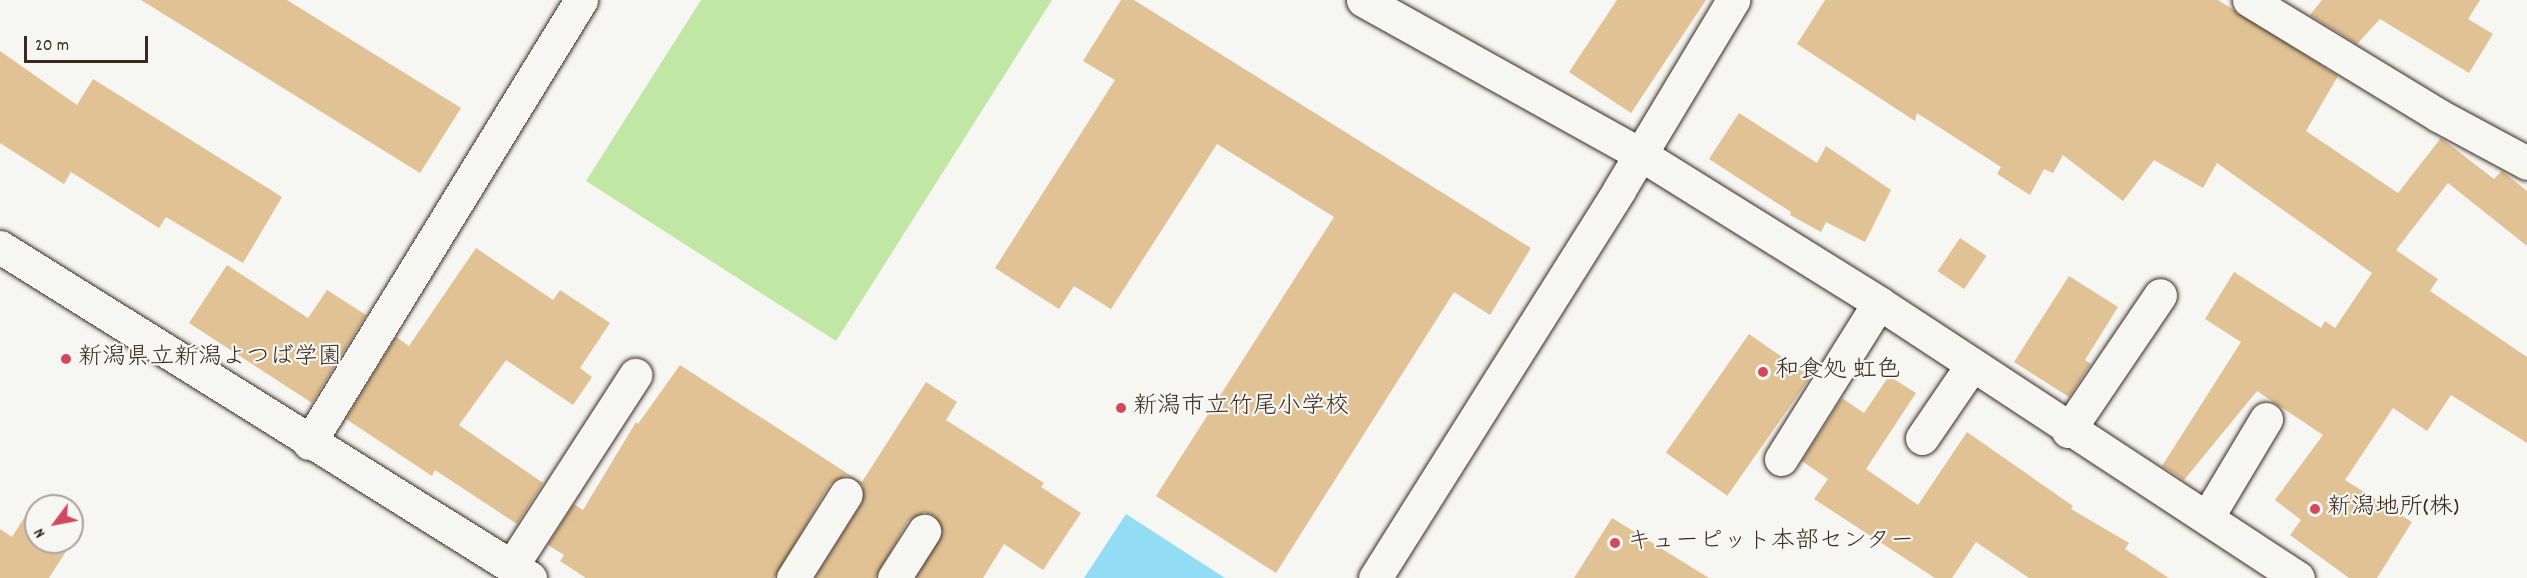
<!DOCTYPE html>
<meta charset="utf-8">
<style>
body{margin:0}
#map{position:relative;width:2527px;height:578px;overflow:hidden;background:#f6f6f2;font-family:Dekko,"Klee One",sans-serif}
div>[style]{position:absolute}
.green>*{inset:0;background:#c0e8a4}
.water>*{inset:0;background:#92ddf3}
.building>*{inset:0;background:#e1c294;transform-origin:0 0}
.roads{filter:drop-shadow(0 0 2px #3b2a1e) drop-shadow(0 0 2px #3b2a1e)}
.street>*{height:33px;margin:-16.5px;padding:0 16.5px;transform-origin:16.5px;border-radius:16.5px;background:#f6f6f2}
.secondary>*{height:33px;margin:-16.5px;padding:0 16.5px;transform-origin:16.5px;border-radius:16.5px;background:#f6f6f2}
.dots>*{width:16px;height:16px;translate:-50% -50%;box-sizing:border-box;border:3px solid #f6f6f2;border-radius:50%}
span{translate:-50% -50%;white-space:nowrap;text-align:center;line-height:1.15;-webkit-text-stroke:4.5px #f6f6f2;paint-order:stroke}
.poi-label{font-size:24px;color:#3b2a1e}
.left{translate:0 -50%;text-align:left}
.north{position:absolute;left:24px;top:494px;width:60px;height:60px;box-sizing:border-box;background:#f6f6f2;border:2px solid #aba49d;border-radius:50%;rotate:238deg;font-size:16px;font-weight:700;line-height:24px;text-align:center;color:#3b2a1e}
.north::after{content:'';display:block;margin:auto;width:21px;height:27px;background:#d1495b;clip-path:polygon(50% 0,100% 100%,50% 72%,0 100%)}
.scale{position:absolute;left:24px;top:36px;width:124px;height:27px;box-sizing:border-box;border:3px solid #3b2a1e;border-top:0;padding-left:8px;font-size:18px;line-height:21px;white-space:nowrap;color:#3b2a1e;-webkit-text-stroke:4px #f6f6f2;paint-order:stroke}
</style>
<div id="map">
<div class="green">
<i style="clip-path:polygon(701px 0,1052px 0,836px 341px,586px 181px)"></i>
</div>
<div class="water">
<i style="clip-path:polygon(1126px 514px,1225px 578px,1084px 578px)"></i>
</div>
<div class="building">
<i style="clip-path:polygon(141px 0,287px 0,461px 108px,420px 173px)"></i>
<i style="clip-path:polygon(1121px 0,1134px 0,1531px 248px,1490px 315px,1454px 292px,1276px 573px,1156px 496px,1334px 217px,1217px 144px,1111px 309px,1074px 286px,1059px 309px,995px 268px,1115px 80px,1083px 61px)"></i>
<i style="clip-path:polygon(1617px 0,1706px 0,1631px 113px,1569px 72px)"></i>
<i style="clip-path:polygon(1825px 0,2218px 0,2338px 76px,2306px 131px,2398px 193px,2441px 138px,2494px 179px,2502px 171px,2527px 191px,2527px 246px,2448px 183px,2396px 250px,2438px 279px,2430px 291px,2527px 357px,2527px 443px,2451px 395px,2427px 431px,2393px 408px,2345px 480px,2412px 522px,2377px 578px,2349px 578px,2290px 535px,2301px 520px,2275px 500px,2323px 435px,2257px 391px,2184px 480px,2162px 466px,2241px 342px,2205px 319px,2234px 272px,2321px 328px,2325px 321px,2335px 328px,2372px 273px,2217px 163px,2203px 188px,2154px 160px,2123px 201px,2063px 155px,2053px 173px,2044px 169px,2030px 195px,1997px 174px,2001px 167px,1917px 113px,1915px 121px,1797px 44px)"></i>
<i style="clip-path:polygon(2322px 0,2480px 0,2468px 19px,2493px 34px,2469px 73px,2380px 19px,2357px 44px,2310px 15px)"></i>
<i style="clip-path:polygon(0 51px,77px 105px,93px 79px,282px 197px,243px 263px,166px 217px,159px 228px,71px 172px,64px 184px,0 143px)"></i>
<i style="clip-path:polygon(1739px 113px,1817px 163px,1826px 146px,1891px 190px,1865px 242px,1826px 222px,1821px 232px,1790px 215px,1791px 212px,1709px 159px)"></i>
<i style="left:1960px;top:238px;width:32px;height:40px;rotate:34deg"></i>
<i style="clip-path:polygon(476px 248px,553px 300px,560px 290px,610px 323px,580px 368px,592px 377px,573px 405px,506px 360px,459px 425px,543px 483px,517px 524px,435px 470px,432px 476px,346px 419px,396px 337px,409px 346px)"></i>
<i style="clip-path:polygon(227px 265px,308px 318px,327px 290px,366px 315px,312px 403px,189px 323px)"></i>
<i style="clip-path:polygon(2069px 276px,2118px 307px,2085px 360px,2091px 364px,2069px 397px,2014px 362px)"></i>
<i style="left:1749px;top:334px;width:75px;height:145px;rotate:35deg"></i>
<i style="clip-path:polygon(680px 365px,856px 479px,846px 475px,830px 484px,774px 578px,586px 578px,560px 561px,564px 555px,548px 545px,574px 504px,583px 510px,636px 422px,638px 424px)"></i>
<i style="clip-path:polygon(1889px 376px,1916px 393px,1866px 469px,1918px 505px,1967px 432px,2073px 506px,2071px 509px,2129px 543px,2125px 549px,2169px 578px,2029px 578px,1976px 542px,1952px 578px,1935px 578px,1814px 499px,1828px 479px,1802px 461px,1842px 398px,1864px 413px)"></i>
<i style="clip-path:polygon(926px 382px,957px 402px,946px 420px,1044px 483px,1041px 487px,1081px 513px,1043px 570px,1004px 544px,983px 578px,916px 578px,943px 532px,935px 516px,924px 512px,908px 521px,875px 578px,815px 578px,862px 503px,863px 486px,856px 479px,862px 482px)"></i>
<i style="clip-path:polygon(31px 507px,36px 510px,36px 542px,72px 542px,49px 578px,0 578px,0 529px,12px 537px)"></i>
<i style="clip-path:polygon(1612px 518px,1709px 578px,1574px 578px)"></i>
</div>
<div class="roads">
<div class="street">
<i style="left:2249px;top:0;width:221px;rotate:31.3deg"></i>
<i style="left:2438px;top:115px;width:101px;rotate:28.3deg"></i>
<i style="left:1640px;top:154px;width:282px;rotate:31.9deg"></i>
<i style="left:1879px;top:303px;width:501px;rotate:33.28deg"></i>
<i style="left:0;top:247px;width:625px;rotate:31.99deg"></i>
<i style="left:2068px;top:431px;width:164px;rotate:-55.9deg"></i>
<i style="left:1922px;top:438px;width:88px;rotate:-55.6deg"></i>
<i style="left:309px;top:443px;width:520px;rotate:-58.45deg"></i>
<i style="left:1781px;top:459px;width:184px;rotate:-57.9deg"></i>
<i style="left:2208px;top:516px;width:113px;rotate:-59.1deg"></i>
<i style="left:511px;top:567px;width:229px;rotate:-57.1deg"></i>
<i style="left:793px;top:578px;width:99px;rotate:-57.8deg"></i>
<i style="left:894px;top:578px;width:56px;rotate:-57.4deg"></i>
<i style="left:1375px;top:578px;width:458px;rotate:-57.8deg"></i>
<i style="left:1619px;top:190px;width:222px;rotate:-59deg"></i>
</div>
<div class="secondary">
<i style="left:1363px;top:0;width:317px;rotate:29.1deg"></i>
</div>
</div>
<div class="dots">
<i style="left:66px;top:359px;background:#d1495b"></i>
<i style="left:1763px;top:372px;background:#d1495b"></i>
<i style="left:1121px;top:408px;background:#d1495b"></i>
<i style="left:2315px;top:509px;background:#d1495b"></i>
<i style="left:1615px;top:543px;background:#d1495b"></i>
</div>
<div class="poi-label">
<span class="left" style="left:78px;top:359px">新潟県立新潟よつば学園</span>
<span class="left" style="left:1775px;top:372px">和食処 虹色</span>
<span class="left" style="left:1133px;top:408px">新潟市立竹尾小学校</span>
<span class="left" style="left:2327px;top:509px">新潟地所(株)</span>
<span class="left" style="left:1627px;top:543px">キューピット本部センター</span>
</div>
<div class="north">N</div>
<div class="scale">20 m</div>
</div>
